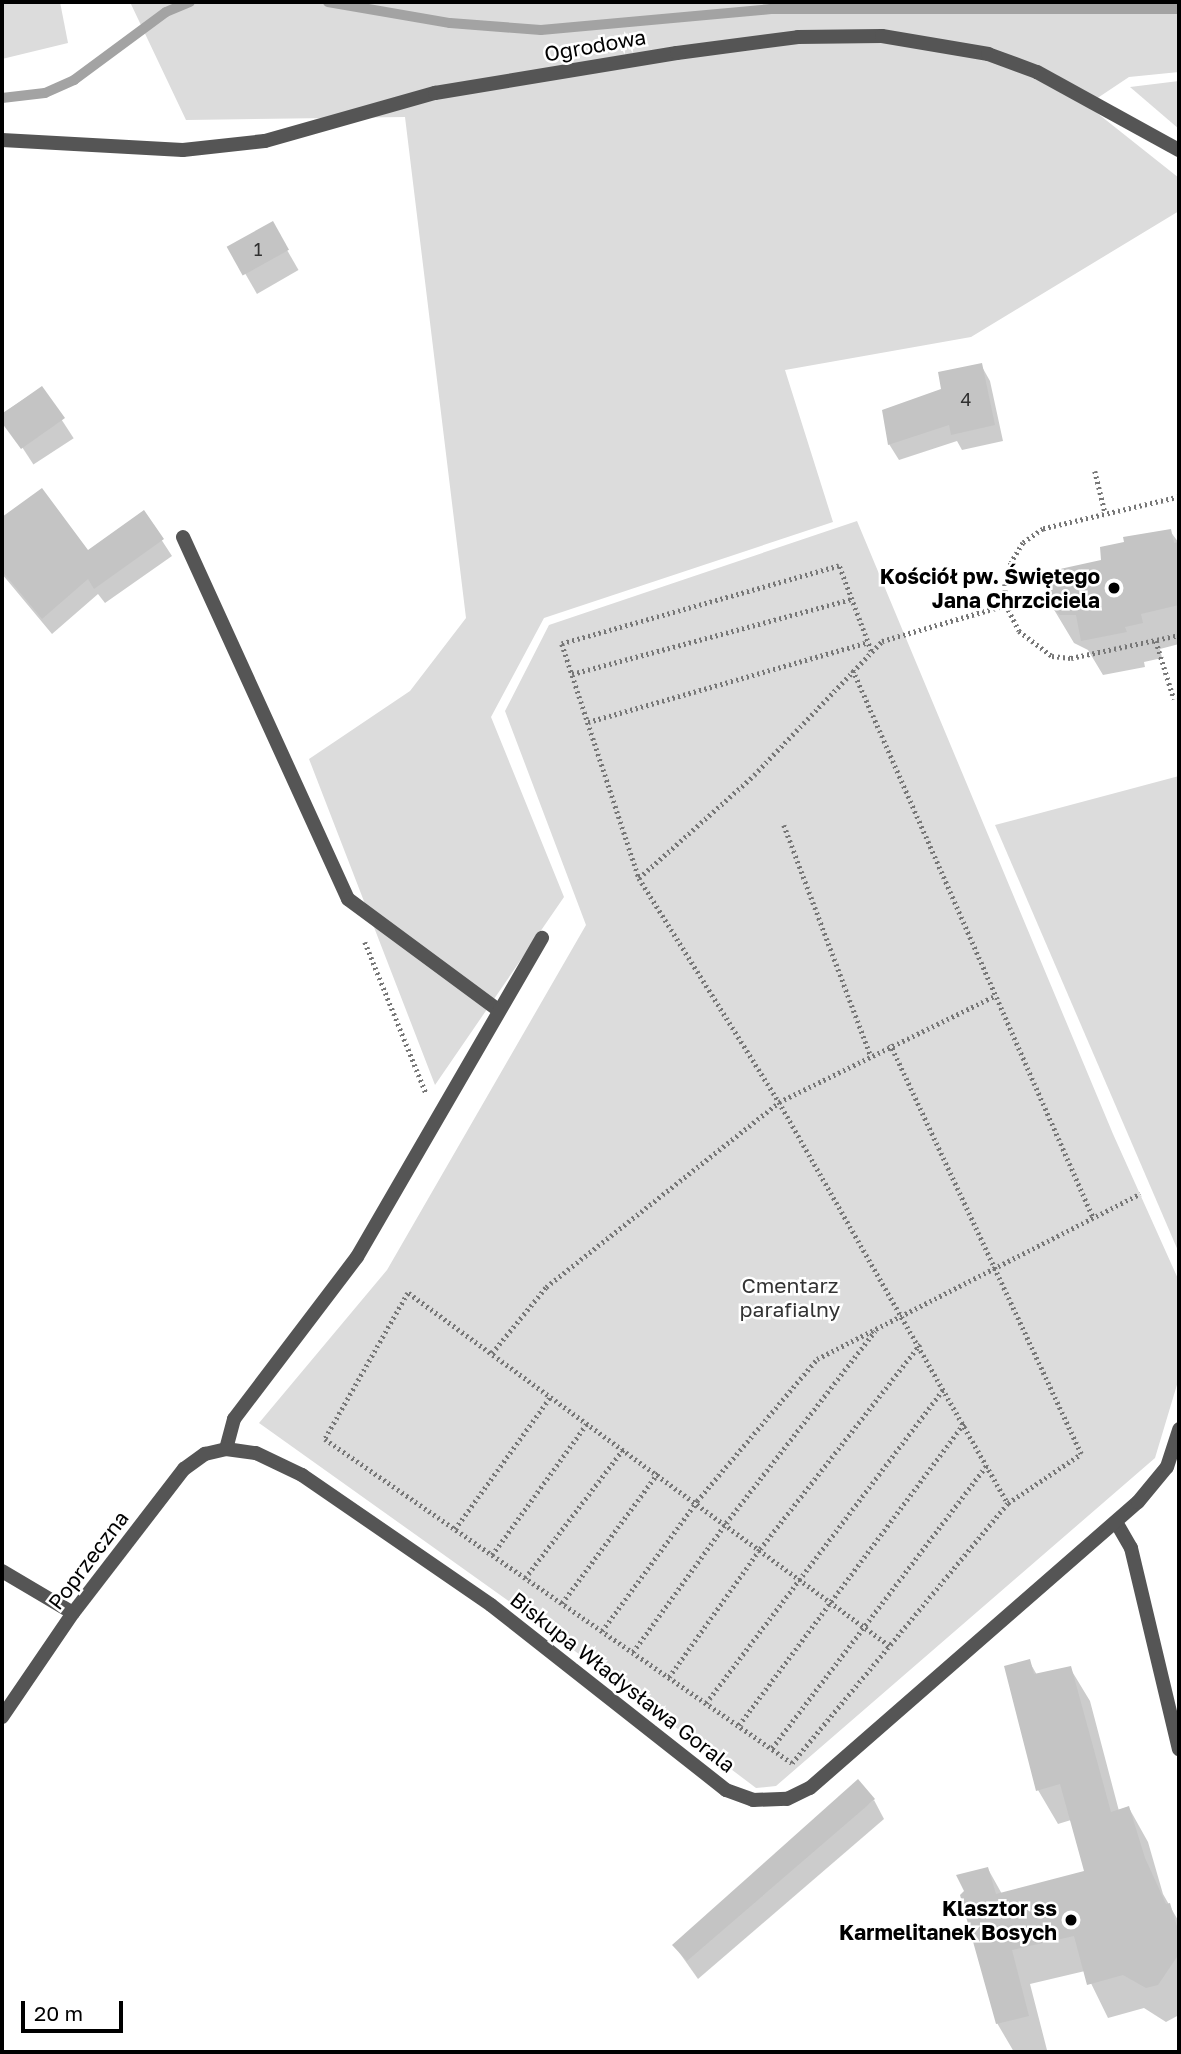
<!DOCTYPE html>
<meta charset="utf-8">
<style>
body{margin:0}
#map{position:relative;width:1181px;height:2054px;overflow:hidden;background:#fff;font-family:"Golos Text",sans-serif}
div>[style]{position:absolute}
.green>*{inset:0;background:#dcdcdc}
.shadow>*{inset:0;background:#0003;transform-origin:0 0}
.stream>*{height:10px;margin:-5px;padding:0 5px;transform-origin:5px;border-radius:5px;background:#a3a3a3}
.building>*{inset:0;background:#c4c4c4;transform-origin:0 0}
.path>*{height:4.5px;margin-top:-2.25px;transform-origin:0;background:repeating-linear-gradient(90deg,#777 0 2px,transparent 0 5.5px)}
.service>*{height:14px;margin:-7px;padding:0 7px;transform-origin:7px;border-radius:7px;background:#555}
.minor>*{height:14px;margin:-7px;padding:0 7px;transform-origin:7px;border-radius:7px;background:#555}
.dots>*{width:19px;height:19px;translate:-50% -50%;box-sizing:border-box;border:4px solid #fff;border-radius:50%}
span{translate:-50% -50%;white-space:nowrap;text-align:center;line-height:1.15;-webkit-text-stroke:5px #fff;paint-order:stroke}
.number-label{font-size:18px;color:#313131}
.number-label span{-webkit-text-stroke-width:0}
.street-label{font-size:21px;color:#000}
.poi-label{font-size:21px;color:#000;font-weight:700}
.right{translate:-100% -50%;text-align:right}
.park-label{font-size:21px;color:#333}
.frame{position:absolute;inset:0;border:4px solid #000;pointer-events:none}
.scale{position:absolute;left:21px;top:2001px;width:102px;height:32px;box-sizing:border-box;border:4px solid #000;border-top:0;padding-left:9px;font-size:21px;line-height:24px;white-space:nowrap;color:#000;-webkit-text-stroke:5px #fff;paint-order:stroke}
</style>
<div id="map">
<div class="green">
<i style="clip-path:polygon(2px 2px,60px 2px,68px 43px,2px 59px)"></i>
<i style="clip-path:polygon(130px 2px,1179px 2px,1179px 72px,1129px 77px,1087px 105px,1179px 178px,1179px 211px,971px 337px,785px 370px,833px 522px,544px 618px,491px 717px,564px 897px,435px 1085px,309px 759px,410px 691px,466px 618px,405px 117px,186px 120px)"></i>
<i style="clip-path:polygon(1179px 81px,1179px 129px,1130px 87px)"></i>
<i style="clip-path:polygon(857px 521px,1113px 1134px,1179px 1281px,1179px 1378px,1155px 1458px,776px 1786px,756px 1788px,510px 1602px,259px 1423px,387px 1270px,586px 925px,505px 711px,549px 625px)"></i>
<i style="clip-path:polygon(1179px 776px,1179px 1253px,995px 825px)"></i>
</div>
<div class="shadow">
<i style="left:272px;top:224px;width:53px;height:48px;rotate:60deg"></i>
<i style="clip-path:polygon(981px 365px,990px 381px,1003px 441px,962px 450px,957px 441px,899px 460px,889px 444px)"></i>
<i style="left:41px;top:388px;width:60px;height:48px;rotate:57deg"></i>
<i style="clip-path:polygon(42px 490px,88px 552px,144px 513px,172px 556px,105px 603px,98px 594px,52px 634px,2px 574px,2px 525px)"></i>
<i style="clip-path:polygon(1170px 531px,1179px 543px,1179px 644px,1160px 649px,1162px 658px,1144px 662px,1145px 667px,1103px 675px,1088px 650px,1074px 643px,1053px 608px,1103px 562px)"></i>
<i style="clip-path:polygon(1029px 1661px,1037px 1675px,1070px 1668px,1090px 1701px,1119px 1811px,1129px 1808px,1148px 1842px,1163px 1894px,1179px 1922px,1179px 2015px,1166px 2022px,1144px 2008px,1108px 2018px,1085px 1971px,1030px 1984px,1047px 2050px,1014px 2052px,997px 2023px,988px 1869px,1002px 1894px,1086px 1872px,1071px 1820px,1058px 1824px,1038px 1790px)"></i>
<i style="clip-path:polygon(874px 1800px,884px 1819px,698px 1979px,674px 1945px)"></i>
</div>
<div class="stream">
<i style="left:328px;top:2px;width:124px;rotate:9.8deg"></i>
<i style="left:450px;top:23px;width:91px;rotate:4.4deg"></i>
<i style="left:541px;top:30px;width:231px;rotate:-5.2deg"></i>
<i style="left:771px;top:9px;width:408px"></i>
<i style="left:2px;top:98px;width:43px;rotate:-6.6deg"></i>
<i style="left:45px;top:93px;width:32px;rotate:-24deg"></i>
<i style="left:74px;top:80px;width:114px;rotate:-36.5deg"></i>
<i style="left:166px;top:12px;width:26px;rotate:-23deg"></i>
</div>
<div class="building">
<i style="left:273px;top:221px;width:33px;height:53px;rotate:61deg"></i>
<i style="clip-path:polygon(982px 363px,995px 425px,951px 435px,949px 425px,888px 445px,882px 410px,941px 389px,938px 372px)"></i>
<i style="clip-path:polygon(42px 386px,65px 418px,21px 449px,2px 423px,2px 414px)"></i>
<i style="clip-path:polygon(42px 488px,88px 550px,144px 510px,164px 539px,94px 589px,88px 579px,42px 619px,2px 571px,2px 517px)"></i>
<i style="clip-path:polygon(1171px 529px,1174px 543px,1179px 542px,1179px 605px,1141px 614px,1143px 623px,1125px 627px,1127px 632px,1081px 641px,1076px 615px,1060px 615px,1052px 608px,1050px 582px,1060px 569px,1101px 560px,1100px 547px,1124px 542px,1123px 537px)"></i>
<i style="clip-path:polygon(1030px 1659px,1034px 1674px,1071px 1666px,1111px 1812px,1129px 1806px,1145px 1858px,1166px 1904px,1170px 1903px,1179px 1933px,1179px 1954px,1158px 1985px,1146px 1988px,1123px 1975px,1087px 1985px,1074px 1936px,1012px 1950px,1029px 2016px,996px 2024px,960px 1895px,964px 1891px,956px 1875px,988px 1867px,996px 1894px,1084px 1871px,1060px 1784px,1036px 1791px,1004px 1666px)"></i>
<i style="clip-path:polygon(858px 1779px,875px 1799px,687px 1961px,672px 1945px)"></i>
</div>
<div class="path">
<i style="left:1095px;top:471px;width:42px;rotate:76.3deg"></i>
<i style="left:1179px;top:497px;width:140px;rotate:166.8deg"></i>
<i style="left:1043px;top:529px;width:24px;rotate:145deg"></i>
<i style="left:1023px;top:543px;width:23px;rotate:121deg"></i>
<i style="left:1011px;top:563px;width:22px;rotate:106deg"></i>
<i style="left:1005px;top:584px;width:21px;rotate:87deg"></i>
<i style="left:1006px;top:605px;width:29px;rotate:63deg"></i>
<i style="left:1019px;top:631px;width:41px;rotate:37.1deg"></i>
<i style="left:1052px;top:656px;width:19px;rotate:6deg"></i>
<i style="left:1071px;top:658px;width:110px;rotate:-12deg"></i>
<i style="left:1156px;top:641px;width:61px;rotate:72.8deg"></i>
<i style="left:871px;top:651px;width:91px;rotate:-110.6deg"></i>
<i style="left:839px;top:566px;width:288px;rotate:164.3deg"></i>
<i style="left:562px;top:644px;width:246px;rotate:71.8deg"></i>
<i style="left:639px;top:878px;width:264px;rotate:58deg"></i>
<i style="left:779px;top:1102px;width:462px;rotate:60.3deg"></i>
<i style="left:853px;top:670px;width:597px;rotate:66.31deg"></i>
<i style="left:572px;top:674px;width:290px;rotate:-15deg"></i>
<i style="left:588px;top:722px;width:291px;rotate:-15.9deg"></i>
<i style="left:784px;top:825px;width:245px;rotate:69.4deg"></i>
<i style="left:639px;top:878px;width:154px;rotate:-41.8deg"></i>
<i style="left:754px;top:775px;width:185px;rotate:-46.3deg"></i>
<i style="left:882px;top:641px;width:129px;rotate:-16.2deg"></i>
<i style="left:365px;top:942px;width:163px;rotate:68deg"></i>
<i style="left:492px;top:1353px;width:85px;rotate:-50.7deg"></i>
<i style="left:546px;top:1287px;width:298px;rotate:-38.4deg"></i>
<i style="left:779px;top:1102px;width:242px;rotate:-26.2deg"></i>
<i style="left:455px;top:1529px;width:164px;rotate:-54.2deg"></i>
<i style="left:492px;top:1555px;width:164px;rotate:-54.2deg"></i>
<i style="left:525px;top:1578px;width:163px;rotate:-52.7deg"></i>
<i style="left:562px;top:1603px;width:162px;rotate:-53.6deg"></i>
<i style="left:602px;top:1631px;width:161px;rotate:-53.8deg"></i>
<i style="left:697px;top:1501px;width:186px;rotate:-49.8deg"></i>
<i style="left:817px;top:1359px;width:363px;rotate:-27.1deg"></i>
<i style="left:889px;top:1646px;width:597px;rotate:-143.73deg"></i>
<i style="left:408px;top:1293px;width:168px;rotate:119.6deg"></i>
<i style="left:325px;top:1439px;width:568px;rotate:34.75deg"></i>
<i style="left:792px;top:1763px;width:338px;rotate:-50.3deg"></i>
<i style="left:1008px;top:1503px;width:88px;rotate:-33.9deg"></i>
<i style="left:1081px;top:1454px;width:452px;rotate:-115deg"></i>
<i style="left:633px;top:1652px;width:159px;rotate:-54.2deg"></i>
<i style="left:726px;top:1523px;width:243px;rotate:-52.2deg"></i>
<i style="left:669px;top:1677px;width:157px;rotate:-54.6deg"></i>
<i style="left:760px;top:1549px;width:260px;rotate:-52deg"></i>
<i style="left:706px;top:1703px;width:395px;rotate:-52.9deg"></i>
<i style="left:739px;top:1725px;width:377px;rotate:-53.3deg"></i>
<i style="left:772px;top:1748px;width:355px;rotate:-52.8deg"></i>
</div>
<div class="service">
<i style="left:183px;top:537px;width:398px;rotate:65.5deg"></i>
<i style="left:348px;top:899px;width:187px;rotate:36.5deg"></i>
<i style="left:226px;top:1449px;width:31px;rotate:-75deg"></i>
<i style="left:234px;top:1419px;width:203px;rotate:-52.8deg"></i>
<i style="left:357px;top:1257px;width:369px;rotate:-59.9deg"></i>
<i style="left:2px;top:1571px;width:82px;rotate:30.6deg"></i>
</div>
<div class="minor">
<i style="left:2px;top:140px;width:181px;rotate:3.2deg"></i>
<i style="left:183px;top:150px;width:82px;rotate:-6.3deg"></i>
<i style="left:265px;top:141px;width:177px;rotate:-15.8deg"></i>
<i style="left:435px;top:93px;width:245px;rotate:-9.4deg"></i>
<i style="left:677px;top:53px;width:122px;rotate:-7.5deg"></i>
<i style="left:798px;top:37px;width:84px;rotate:-0.7deg"></i>
<i style="left:882px;top:36px;width:108px;rotate:9.6deg"></i>
<i style="left:988px;top:54px;width:52px;rotate:20.2deg"></i>
<i style="left:1037px;top:72px;width:162px;rotate:28.8deg"></i>
<i style="left:1116px;top:1522px;width:30px;rotate:60deg"></i>
<i style="left:1131px;top:1548px;width:207px;rotate:76.6deg"></i>
<i style="left:2px;top:1717px;width:126px;rotate:-55.7deg"></i>
<i style="left:73px;top:1613px;width:182px;rotate:-52.4deg"></i>
<i style="left:184px;top:1469px;width:26px;rotate:-36deg"></i>
<i style="left:205px;top:1454px;width:22px;rotate:-13deg"></i>
<i style="left:226px;top:1449px;width:30px;rotate:8deg"></i>
<i style="left:256px;top:1453px;width:51px;rotate:25.6deg"></i>
<i style="left:302px;top:1475px;width:229px;rotate:34.5deg"></i>
<i style="left:491px;top:1605px;width:299px;rotate:38.2deg"></i>
<i style="left:726px;top:1790px;width:29px;rotate:20deg"></i>
<i style="left:753px;top:1800px;width:34px;rotate:-2deg"></i>
<i style="left:787px;top:1799px;width:25px;rotate:-26deg"></i>
<i style="left:810px;top:1788px;width:435px;rotate:-41.1deg"></i>
<i style="left:1138px;top:1502px;width:45px;rotate:-50.4deg"></i>
<i style="left:1167px;top:1467px;width:40px;rotate:-72deg"></i>
</div>
<div class="dots">
<i style="left:1114px;top:588px;background:#000"></i>
<i style="left:1071px;top:1920px;background:#000"></i>
</div>
<div class="number-label">
<span style="left:258px;top:249px">1</span>
<span style="left:966px;top:399px">4</span>
</div>
<div class="street-label">
<span style="left:595px;top:45px;rotate:-10deg">Ogrodowa</span>
<span style="left:88px;top:1560px;rotate:-53deg">Poprzeczna</span>
<span style="left:623px;top:1682px;rotate:38deg">Biskupa Władysława Gorala</span>
</div>
<div class="poi-label">
<span class="right" style="left:1100px;top:588px">Kościół pw. Świętego<br>Jana Chrzciciela</span>
<span class="right" style="left:1057px;top:1920px">Klasztor ss<br>Karmelitanek Bosych</span>
</div>
<div class="park-label">
<span style="left:790px;top:1297px">Cmentarz<br>parafialny</span>
</div>
<div class="frame"></div>
<div class="scale">20 m</div>
</div>
